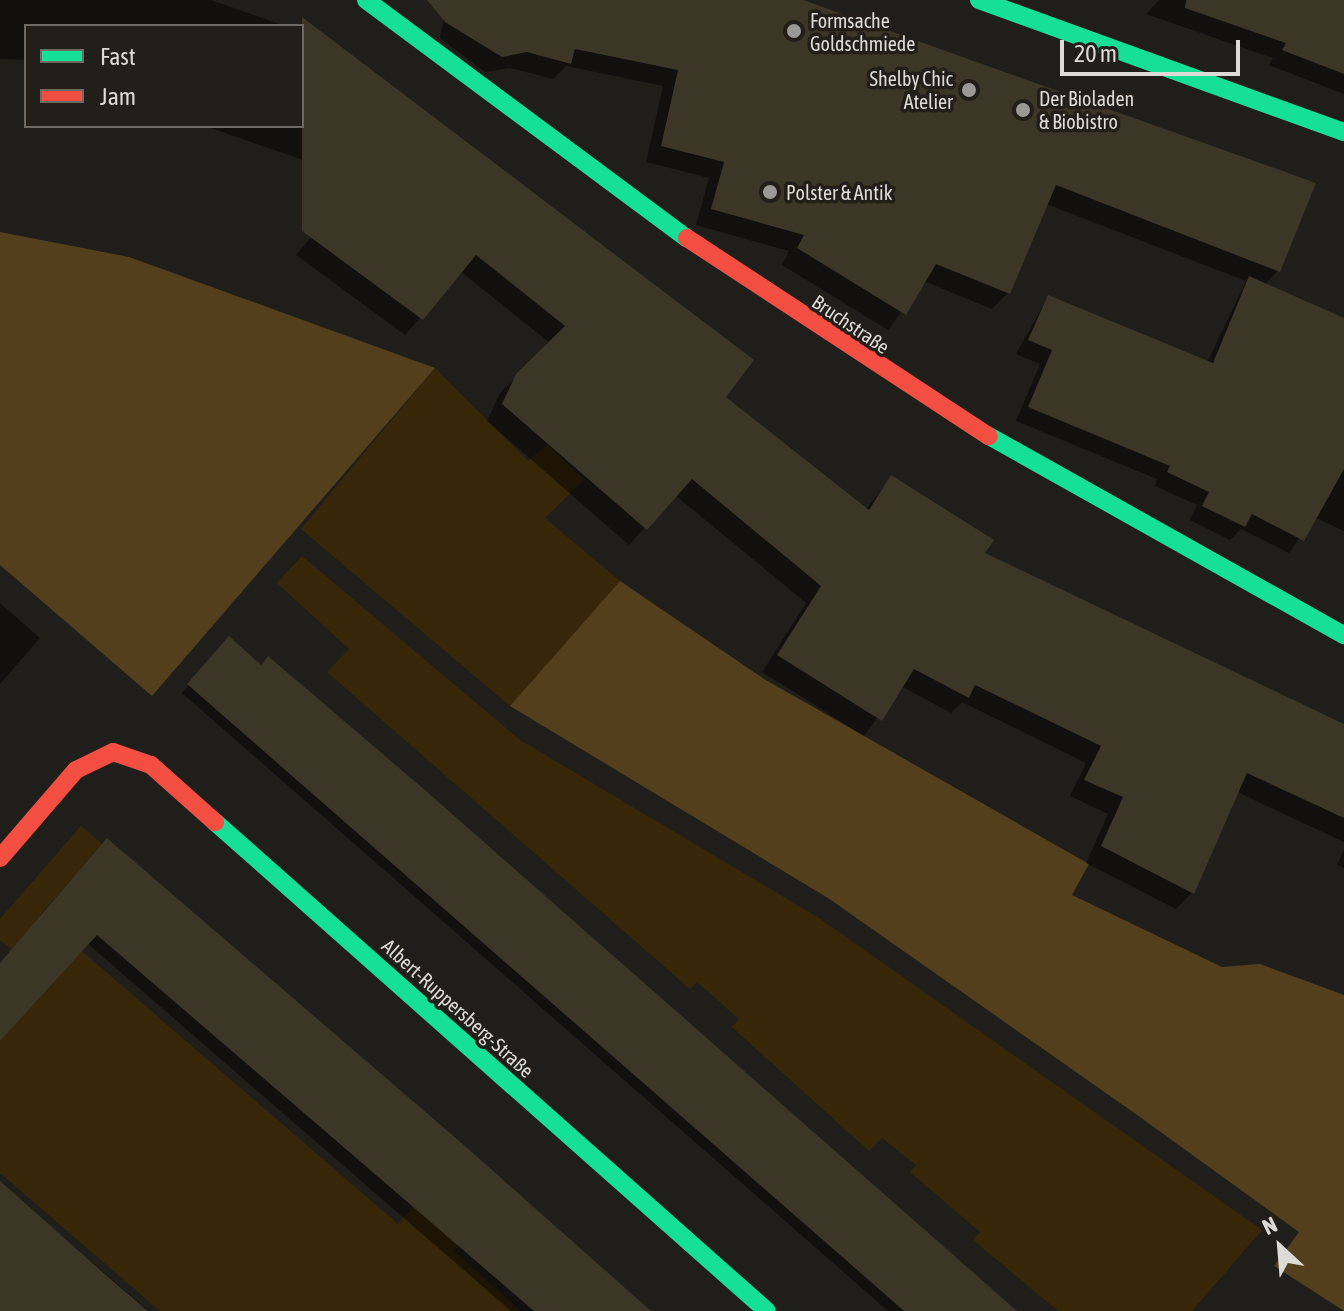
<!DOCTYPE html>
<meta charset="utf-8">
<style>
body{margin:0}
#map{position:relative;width:1344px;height:1311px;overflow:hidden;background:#201e1b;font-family:"Asap Condensed",sans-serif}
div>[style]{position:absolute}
.green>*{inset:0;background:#372708}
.forest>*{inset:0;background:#543f1c}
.shadow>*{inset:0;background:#0007}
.building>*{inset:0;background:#3c3627}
.fast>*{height:18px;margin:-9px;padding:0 9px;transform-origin:9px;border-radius:9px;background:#16e098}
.jam>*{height:18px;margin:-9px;padding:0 9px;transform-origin:9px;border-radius:9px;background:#f24e42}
.dots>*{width:22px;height:22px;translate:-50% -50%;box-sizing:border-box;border:4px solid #221e19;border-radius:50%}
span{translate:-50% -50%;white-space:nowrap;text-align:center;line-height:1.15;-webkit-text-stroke:7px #221e19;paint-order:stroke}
.poi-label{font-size:20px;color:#dddbd7}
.left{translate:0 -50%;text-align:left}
.right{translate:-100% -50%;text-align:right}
.street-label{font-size:20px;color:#dddbd7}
.legend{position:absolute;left:24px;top:24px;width:280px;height:104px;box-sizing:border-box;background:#221e19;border:2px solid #6d6a65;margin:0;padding:10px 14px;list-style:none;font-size:24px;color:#dddbd7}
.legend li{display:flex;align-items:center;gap:16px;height:40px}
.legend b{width:40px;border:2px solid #6d6a65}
.north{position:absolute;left:1240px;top:1207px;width:80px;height:80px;-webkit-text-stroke:6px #221e19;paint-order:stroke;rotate:334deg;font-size:22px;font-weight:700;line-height:32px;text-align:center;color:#dddbd7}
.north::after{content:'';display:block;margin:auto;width:28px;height:36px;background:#dddbd7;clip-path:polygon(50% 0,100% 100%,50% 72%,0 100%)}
.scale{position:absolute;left:1060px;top:40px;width:180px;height:36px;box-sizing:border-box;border:4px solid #dddbd7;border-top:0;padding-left:10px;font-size:24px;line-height:28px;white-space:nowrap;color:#dddbd7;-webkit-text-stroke:6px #221e19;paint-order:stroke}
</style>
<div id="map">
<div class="green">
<i style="clip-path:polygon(435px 368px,528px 461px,547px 444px,584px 480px,545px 518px,620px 581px,510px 706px,301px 529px)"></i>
<i style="clip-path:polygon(302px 556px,520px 740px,819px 918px,1262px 1230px,1192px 1311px,1058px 1311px,973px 1240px,980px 1232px,910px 1172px,916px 1165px,882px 1138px,869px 1151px,732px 1027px,739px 1019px,697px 982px,690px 989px,327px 672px,349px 649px,277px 583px)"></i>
<i style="clip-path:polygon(81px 826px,102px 844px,40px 915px,398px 1224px,464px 1148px,511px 1187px,454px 1251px,521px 1311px,160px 1311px,0 1173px,0 1020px,50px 983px,0 940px,0 919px)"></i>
</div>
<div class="forest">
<i style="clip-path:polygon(0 232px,129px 257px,435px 368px,152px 696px,0 565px)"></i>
<i style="clip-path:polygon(620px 581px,764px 679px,1089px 864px,1072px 895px,1222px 967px,1260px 964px,1344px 995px,1344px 1311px,1274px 1266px,1299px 1232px,1140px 1117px,828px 898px,510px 706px)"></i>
</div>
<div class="shadow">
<i style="clip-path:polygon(0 0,211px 0,285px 26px,26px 26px,26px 60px,0 59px)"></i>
<i style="clip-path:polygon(447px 0,793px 0,1005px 72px,1278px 271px,1264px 285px,1344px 320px,1344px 531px,1314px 517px,1289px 553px,1241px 529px,1230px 540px,1190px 520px,1197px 505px,1155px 486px,1157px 479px,1016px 421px,1040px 364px,1016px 354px,1048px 297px,1207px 363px,1246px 281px,1046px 204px,1008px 293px,992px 309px,924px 281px,888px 330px,782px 265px,789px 251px,696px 225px,709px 178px,646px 162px,663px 86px,566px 66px,553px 79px,510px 68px,485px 72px,440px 38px)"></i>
<i style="clip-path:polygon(1159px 0,1344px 0,1344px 94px,1269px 65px,1273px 58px,1146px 14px)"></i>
<i style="clip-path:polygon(302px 32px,723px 397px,865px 510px,892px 477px,983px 553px,1344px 727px,1344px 842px,1237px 792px,1192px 893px,1176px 909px,1086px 863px,1108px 814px,1070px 796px,1086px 763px,962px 702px,951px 713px,901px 686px,864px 736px,762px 672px,806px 603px,675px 495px,629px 545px,487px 421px,500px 393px,550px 343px,460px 271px,405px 335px,296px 255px,327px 219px,338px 172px,205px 126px,302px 126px)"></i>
<i style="clip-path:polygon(0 603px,40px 638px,0 684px)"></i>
<i style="clip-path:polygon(222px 646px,1013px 1311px,888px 1311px,182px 693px)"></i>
<i style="clip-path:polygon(99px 850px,647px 1311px,511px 1311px,87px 943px,0 1027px,0 965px)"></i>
<i style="clip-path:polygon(1344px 850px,1344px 868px,1337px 865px)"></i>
<i style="clip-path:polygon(0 1183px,149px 1311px,19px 1311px,0 1295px)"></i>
</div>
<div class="building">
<i style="clip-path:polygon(427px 0,803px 0,1316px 183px,1280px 272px,1056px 185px,1010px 294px,936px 264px,906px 315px,797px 248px,804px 235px,711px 209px,724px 162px,661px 146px,678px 70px,575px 49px,571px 64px,527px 52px,502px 57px,445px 22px)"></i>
<i style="clip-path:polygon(1186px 0,1344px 0,1344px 74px,1282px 50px,1286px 43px,1185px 8px)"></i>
<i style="clip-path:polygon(302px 17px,754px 360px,726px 397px,869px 510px,891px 475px,994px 540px,985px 553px,1344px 724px,1344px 818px,1247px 773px,1194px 894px,1101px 846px,1123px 797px,1084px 780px,1101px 746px,975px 685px,969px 698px,914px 669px,882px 721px,777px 655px,821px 586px,692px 479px,647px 530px,502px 404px,516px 374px,565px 326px,476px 255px,423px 320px,302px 231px)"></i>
<i style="clip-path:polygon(1249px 276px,1344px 318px,1344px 469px,1304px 541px,1252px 514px,1245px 527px,1202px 506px,1209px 492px,1167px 472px,1170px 466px,1028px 407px,1052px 350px,1028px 340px,1048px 295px,1213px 363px)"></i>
<i style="clip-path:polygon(229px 636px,261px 665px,268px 656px,426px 791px,1017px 1311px,904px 1311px,871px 1282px,187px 684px)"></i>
<i style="clip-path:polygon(107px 838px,465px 1146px,651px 1311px,534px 1311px,97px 935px,0 1041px,0 963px)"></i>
<i style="clip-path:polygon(0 1181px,106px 1275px,148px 1311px,0 1311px)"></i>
</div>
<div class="fast">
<i style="left:366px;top:0;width:400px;rotate:36.6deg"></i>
<i style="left:979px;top:0;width:388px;rotate:19.9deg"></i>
<i style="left:989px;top:436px;width:407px;rotate:29.3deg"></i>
<i style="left:215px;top:822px;width:737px;rotate:41.54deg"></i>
</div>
<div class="jam">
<i style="left:687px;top:238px;width:361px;rotate:33.3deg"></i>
<i style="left:0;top:858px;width:116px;rotate:-49.2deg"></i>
<i style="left:76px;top:770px;width:41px;rotate:-25.9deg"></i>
<i style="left:113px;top:752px;width:40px;rotate:18.9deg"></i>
<i style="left:151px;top:765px;width:86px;rotate:41.7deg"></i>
</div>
<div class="dots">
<i style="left:794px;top:31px;background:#9b9995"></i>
<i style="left:969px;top:90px;background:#9b9995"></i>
<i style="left:1023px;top:110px;background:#9b9995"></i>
<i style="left:770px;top:192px;background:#9b9995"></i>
</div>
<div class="poi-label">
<span class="left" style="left:810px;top:32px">Formsache<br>Goldschmiede</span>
<span class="right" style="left:953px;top:90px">Shelby Chic<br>Atelier</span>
<span class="left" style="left:1039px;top:110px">Der Bioladen<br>&amp; Biobistro</span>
<span class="left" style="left:786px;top:192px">Polster &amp; Antik</span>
</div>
<div class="street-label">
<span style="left:851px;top:324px;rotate:34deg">Bruchstraße</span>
<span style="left:458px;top:1008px;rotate:42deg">Albert-Ruppersberg-Straße</span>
</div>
<ul class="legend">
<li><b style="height:10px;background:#16e098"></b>Fast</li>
<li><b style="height:10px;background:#f24e42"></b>Jam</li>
</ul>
<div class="north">N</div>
<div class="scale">20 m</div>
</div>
